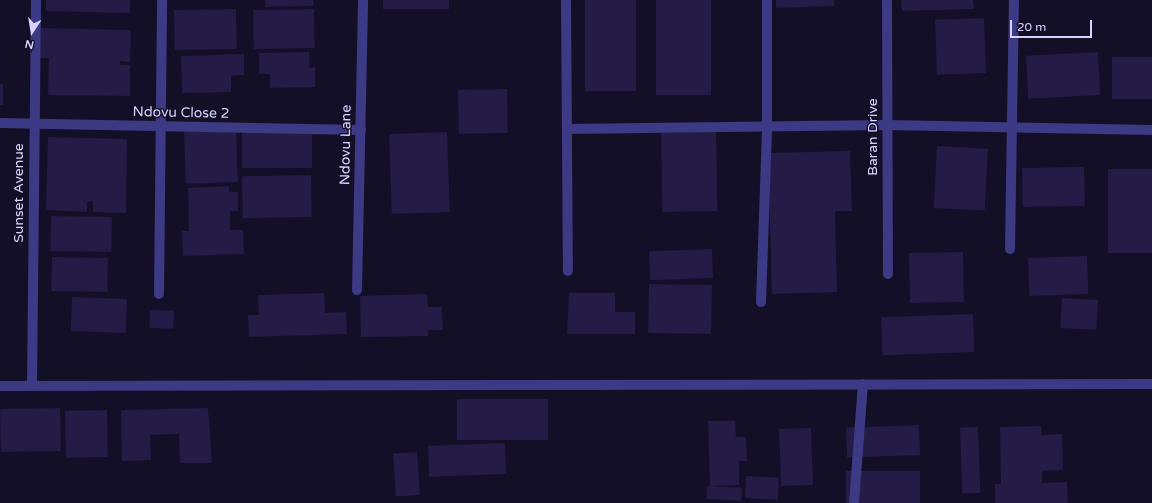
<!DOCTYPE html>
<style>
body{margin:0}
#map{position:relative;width:1152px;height:503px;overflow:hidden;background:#130f26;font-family:"Varela Round",sans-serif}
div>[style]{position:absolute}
.building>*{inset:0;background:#241b47;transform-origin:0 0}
.minor>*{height:10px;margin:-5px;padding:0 5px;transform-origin:5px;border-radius:5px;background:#3d3a85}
span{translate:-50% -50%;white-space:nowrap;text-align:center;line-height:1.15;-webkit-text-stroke:3px #130f26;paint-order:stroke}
.street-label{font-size:14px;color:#d9d4ff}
.north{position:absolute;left:12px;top:12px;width:40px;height:40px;-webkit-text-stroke:3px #130f26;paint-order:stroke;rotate:192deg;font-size:11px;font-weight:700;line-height:16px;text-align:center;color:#d9d4ff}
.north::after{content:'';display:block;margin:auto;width:14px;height:18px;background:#d9d4ff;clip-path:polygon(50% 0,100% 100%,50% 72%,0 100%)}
.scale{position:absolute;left:1010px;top:20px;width:82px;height:18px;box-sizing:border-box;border:2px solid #d9d4ff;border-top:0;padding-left:5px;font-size:12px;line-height:14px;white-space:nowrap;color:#d9d4ff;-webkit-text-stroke:3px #130f26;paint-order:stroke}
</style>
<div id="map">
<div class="building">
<i style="clip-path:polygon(46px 0,130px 0,130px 13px,46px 11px)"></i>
<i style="clip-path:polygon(265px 0,313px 0,314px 6px,265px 7px)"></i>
<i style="left:383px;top:0;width:66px;height:9px"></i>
<i style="left:585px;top:0;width:51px;height:91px"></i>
<i style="left:656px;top:0;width:55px;height:95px"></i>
<i style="clip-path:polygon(776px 0,834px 0,834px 6px,776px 8px)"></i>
<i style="clip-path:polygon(901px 0,973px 0,974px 9px,902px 11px)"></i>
<i style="left:236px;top:9px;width:40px;height:62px;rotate:89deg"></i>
<i style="left:314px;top:9px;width:39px;height:61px;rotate:89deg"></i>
<i style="left:984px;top:18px;width:55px;height:49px;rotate:88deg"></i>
<i style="clip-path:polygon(41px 28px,131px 30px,130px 62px,120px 61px,120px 65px,130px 65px,130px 96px,48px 95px,49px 58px,40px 58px)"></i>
<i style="clip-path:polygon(309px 52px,310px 68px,315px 67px,315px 87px,270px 88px,270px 74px,259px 74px,259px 53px)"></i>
<i style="left:1098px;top:52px;width:43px;height:72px;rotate:87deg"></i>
<i style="clip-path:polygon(244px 54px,244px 75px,231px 76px,231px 92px,182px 93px,181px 56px)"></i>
<i style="left:1152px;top:57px;width:42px;height:40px;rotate:90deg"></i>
<i style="left:0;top:84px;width:3px;height:21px"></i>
<i style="left:507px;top:89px;width:44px;height:49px;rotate:89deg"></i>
<i style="left:312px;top:129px;width:39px;height:70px;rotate:90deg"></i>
<i style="left:236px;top:130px;width:52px;height:52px;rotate:88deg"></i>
<i style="left:447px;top:132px;width:80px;height:58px;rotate:88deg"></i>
<i style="left:716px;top:132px;width:79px;height:55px;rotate:89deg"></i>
<i style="clip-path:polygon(48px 137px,127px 139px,126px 213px,93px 212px,93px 201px,87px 202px,87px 212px,46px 210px)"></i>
<i style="left:937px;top:146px;width:51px;height:62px;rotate:3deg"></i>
<i style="clip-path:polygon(850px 151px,852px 211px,835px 211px,837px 292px,772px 294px,768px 153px)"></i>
<i style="left:1084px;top:167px;width:39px;height:62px;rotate:89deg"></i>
<i style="left:1152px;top:169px;width:84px;height:44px;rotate:90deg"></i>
<i style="left:311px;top:175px;width:42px;height:69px;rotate:89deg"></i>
<i style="clip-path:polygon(229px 186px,229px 192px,238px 192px,238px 211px,230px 211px,230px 230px,243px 230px,244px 254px,183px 256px,182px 231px,189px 231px,188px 188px)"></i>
<i style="left:51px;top:216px;width:61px;height:35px;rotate:1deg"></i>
<i style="left:712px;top:249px;width:29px;height:63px;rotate:88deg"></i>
<i style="left:963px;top:252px;width:50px;height:54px;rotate:89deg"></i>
<i style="left:1087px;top:256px;width:38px;height:59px;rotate:88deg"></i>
<i style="left:52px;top:257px;width:56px;height:34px;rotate:1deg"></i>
<i style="left:649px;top:284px;width:63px;height:49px;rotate:1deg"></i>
<i style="clip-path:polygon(324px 293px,325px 313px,346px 312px,347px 334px,249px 337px,248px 315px,259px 315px,258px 295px)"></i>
<i style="clip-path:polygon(569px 293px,615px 293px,615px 312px,635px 312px,635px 334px,567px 334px)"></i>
<i style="clip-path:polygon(427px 294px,428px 307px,442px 307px,443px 330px,428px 330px,428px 336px,361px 337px,360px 296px)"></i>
<i style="left:72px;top:297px;width:55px;height:34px;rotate:2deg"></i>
<i style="left:1062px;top:298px;width:36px;height:30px;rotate:3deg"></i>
<i style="left:150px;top:310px;width:24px;height:18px;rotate:2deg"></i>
<i style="left:973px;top:314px;width:38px;height:92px;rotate:88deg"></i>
<i style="left:457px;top:399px;width:91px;height:41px"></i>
<i style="left:60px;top:408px;width:43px;height:60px;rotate:89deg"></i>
<i style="clip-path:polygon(208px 408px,212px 463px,180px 463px,179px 434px,150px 435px,151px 460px,122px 461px,121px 410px)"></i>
<i style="left:107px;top:410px;width:47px;height:42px;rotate:89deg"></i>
<i style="clip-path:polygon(708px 421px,735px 421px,736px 437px,746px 437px,747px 461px,739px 461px,739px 485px,710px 486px)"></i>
<i style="left:919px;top:425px;width:30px;height:73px;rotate:88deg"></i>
<i style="clip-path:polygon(1041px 426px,1041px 435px,1062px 434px,1063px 470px,1042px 471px,1042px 483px,1067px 482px,1068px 503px,995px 503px,995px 484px,1001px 484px,1000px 427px)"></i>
<i style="left:978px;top:427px;width:66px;height:18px;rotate:88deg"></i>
<i style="left:811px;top:428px;width:57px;height:32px;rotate:88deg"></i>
<i style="left:505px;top:443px;width:31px;height:77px;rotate:88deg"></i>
<i style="left:417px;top:452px;width:43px;height:24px;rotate:86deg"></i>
<i style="left:920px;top:471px;width:32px;height:74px;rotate:90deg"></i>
<i style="left:746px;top:476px;width:33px;height:22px;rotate:3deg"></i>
<i style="left:707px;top:486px;width:35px;height:13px;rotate:3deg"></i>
</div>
<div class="minor">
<i style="left:566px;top:0;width:271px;rotate:89.6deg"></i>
<i style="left:887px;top:0;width:274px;rotate:89.8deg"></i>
<i style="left:0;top:123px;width:361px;rotate:1.1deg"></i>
<i style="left:567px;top:129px;width:320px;rotate:-0.7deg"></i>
<i style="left:887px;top:125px;width:265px;rotate:1.1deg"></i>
<i style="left:1010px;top:249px;width:249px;rotate:-89.1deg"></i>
<i style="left:357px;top:290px;width:290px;rotate:-88.8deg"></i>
<i style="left:159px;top:294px;width:294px;rotate:-89.4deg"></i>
<i style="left:761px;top:302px;width:175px;rotate:-88deg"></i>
<i style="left:767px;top:127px;width:127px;rotate:-90deg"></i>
<i style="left:0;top:386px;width:1152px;rotate:-0.1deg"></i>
<i style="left:32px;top:386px;width:386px;rotate:-89.4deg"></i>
<i style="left:854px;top:503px;width:119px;rotate:-85.7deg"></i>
</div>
<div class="street-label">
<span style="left:181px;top:113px;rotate:1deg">Ndovu Close 2</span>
<span style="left:873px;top:137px;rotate:-90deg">Baran Drive</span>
<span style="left:346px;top:145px;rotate:-89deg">Ndovu Lane</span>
<span style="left:19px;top:193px;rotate:-90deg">Sunset Avenue</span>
</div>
<div class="north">N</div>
<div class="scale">20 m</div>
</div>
